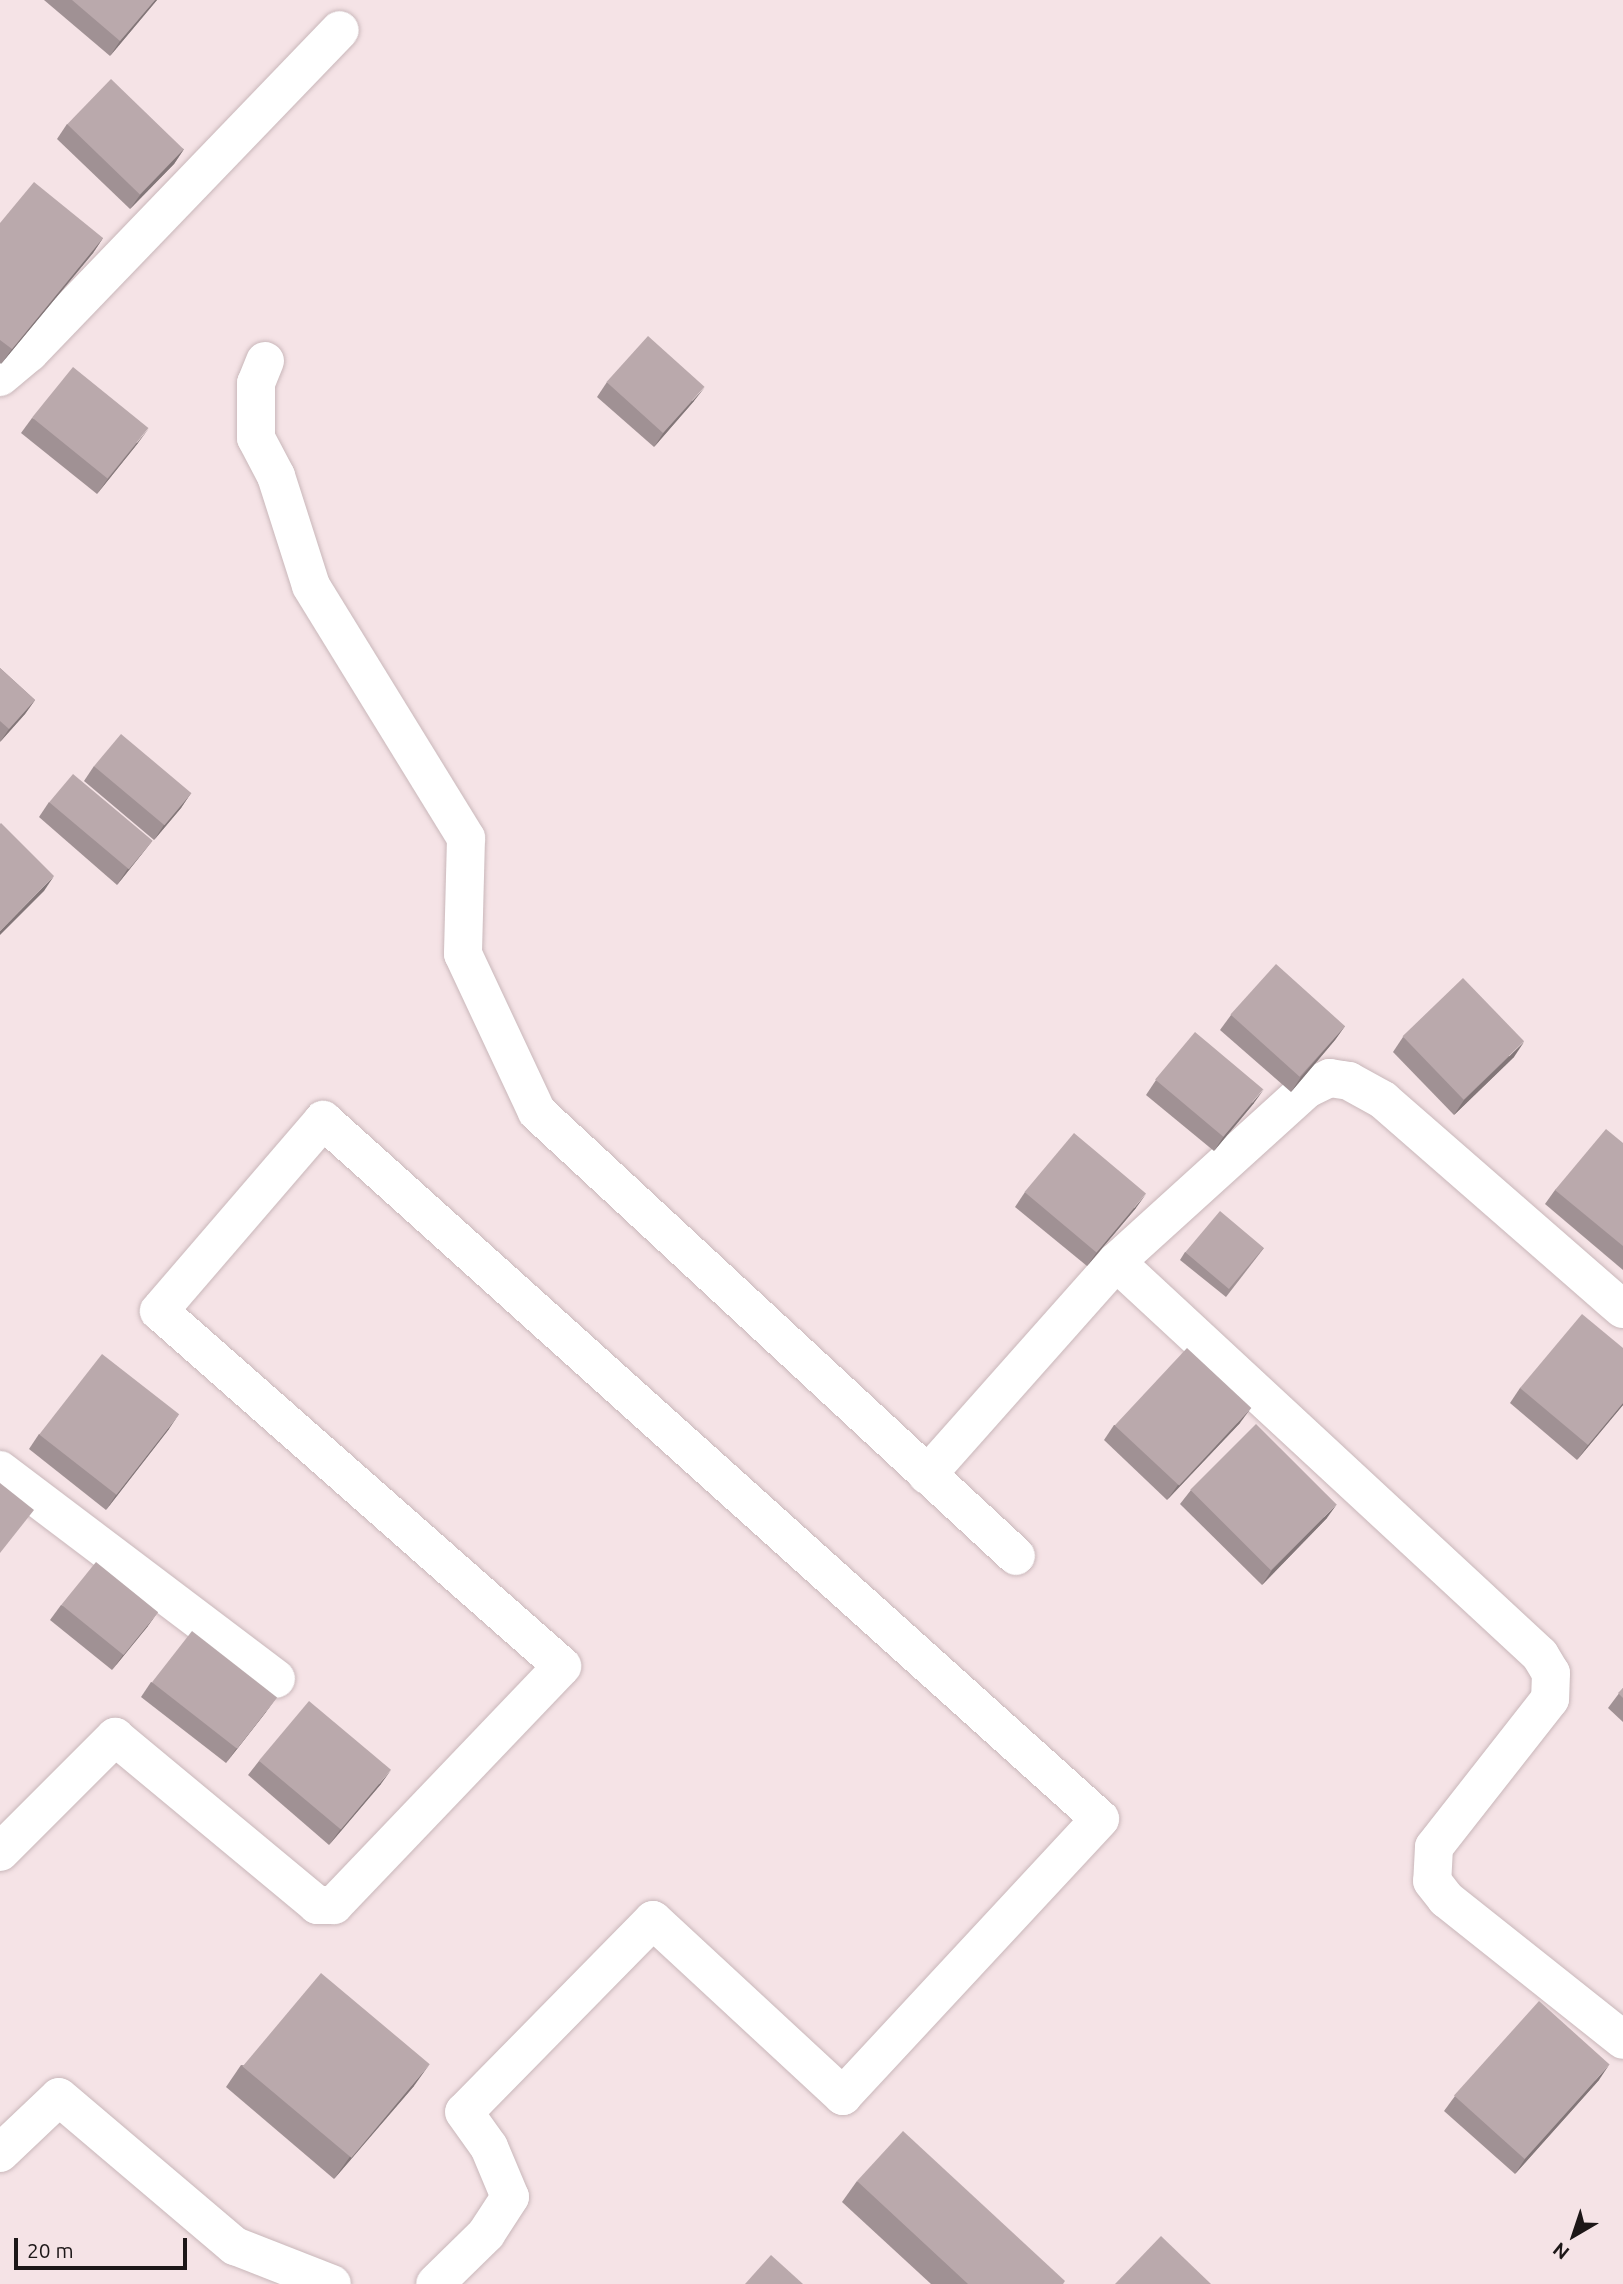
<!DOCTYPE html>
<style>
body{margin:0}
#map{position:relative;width:1623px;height:2284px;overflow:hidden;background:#f5e3e6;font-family:Ubuntu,sans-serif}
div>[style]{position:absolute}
.roads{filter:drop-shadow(0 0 2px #c9b7ba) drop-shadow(0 0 2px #c9b7ba)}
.minor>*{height:38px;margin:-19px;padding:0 19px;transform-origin:19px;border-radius:19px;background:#fff}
.wall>*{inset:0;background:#a09194}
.shaded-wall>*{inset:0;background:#827678}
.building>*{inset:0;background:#baa9ac;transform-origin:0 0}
span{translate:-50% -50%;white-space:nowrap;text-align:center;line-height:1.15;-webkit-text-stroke:5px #f5e3e6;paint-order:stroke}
.north{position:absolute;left:1539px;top:2200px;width:70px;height:70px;-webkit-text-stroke:5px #f5e3e6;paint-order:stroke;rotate:219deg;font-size:19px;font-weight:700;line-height:28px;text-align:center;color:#1d1718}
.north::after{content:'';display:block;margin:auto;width:24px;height:32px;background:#1d1718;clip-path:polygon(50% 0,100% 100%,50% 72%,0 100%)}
.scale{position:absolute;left:14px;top:2238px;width:173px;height:32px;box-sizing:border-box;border:4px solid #1d1718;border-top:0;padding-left:9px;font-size:21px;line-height:24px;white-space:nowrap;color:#1d1718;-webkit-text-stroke:5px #f5e3e6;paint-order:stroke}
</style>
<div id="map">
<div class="roads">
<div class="minor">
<i style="left:265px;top:361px;width:24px;rotate:112deg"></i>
<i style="left:256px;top:383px;width:55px;rotate:90deg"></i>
<i style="left:256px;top:438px;width:43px;rotate:62.2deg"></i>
<i style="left:276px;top:476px;width:115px;rotate:72.3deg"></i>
<i style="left:311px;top:586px;width:296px;rotate:58.4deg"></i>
<i style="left:466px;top:838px;width:116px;rotate:91.5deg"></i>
<i style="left:463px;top:954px;width:174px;rotate:64.9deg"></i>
<i style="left:537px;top:1112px;width:653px;rotate:42.83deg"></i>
<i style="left:0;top:377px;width:38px;rotate:-40deg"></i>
<i style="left:29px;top:353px;width:448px;rotate:-46.1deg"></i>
<i style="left:1116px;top:1262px;width:578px;rotate:42.83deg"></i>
<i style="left:1540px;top:1655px;width:21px;rotate:59deg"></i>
<i style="left:1551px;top:1673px;width:26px;rotate:92deg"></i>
<i style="left:1550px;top:1699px;width:188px;rotate:128.1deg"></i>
<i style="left:1434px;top:1847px;width:34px;rotate:93deg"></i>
<i style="left:1432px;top:1881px;width:23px;rotate:52deg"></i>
<i style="left:1446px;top:1899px;width:226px;rotate:38.5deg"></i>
<i style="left:0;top:1470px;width:346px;rotate:37.1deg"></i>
<i style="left:927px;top:1475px;width:285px;rotate:-48.4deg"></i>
<i style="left:1116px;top:1262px;width:258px;rotate:-42.2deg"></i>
<i style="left:1307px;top:1089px;width:25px;rotate:-26deg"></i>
<i style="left:1330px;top:1078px;width:19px;rotate:9deg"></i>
<i style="left:1349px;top:1081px;width:39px;rotate:29deg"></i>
<i style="left:1383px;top:1100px;width:318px;rotate:41.1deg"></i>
<i style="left:0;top:1852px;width:163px;rotate:-45deg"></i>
<i style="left:115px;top:1737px;width:263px;rotate:39.7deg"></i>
<i style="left:317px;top:1905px;width:17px"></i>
<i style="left:334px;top:1905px;width:330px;rotate:-46.3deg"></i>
<i style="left:562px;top:1666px;width:537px;rotate:-138.62deg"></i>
<i style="left:159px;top:1311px;width:252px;rotate:-49.3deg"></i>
<i style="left:323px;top:1120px;width:1045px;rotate:41.97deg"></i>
<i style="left:1100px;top:1819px;width:378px;rotate:132.9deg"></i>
<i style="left:843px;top:2096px;width:259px;rotate:-137.2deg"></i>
<i style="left:653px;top:1920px;width:269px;rotate:134.5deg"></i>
<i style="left:464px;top:2112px;width:43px;rotate:54.5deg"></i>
<i style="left:489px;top:2147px;width:54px;rotate:67.2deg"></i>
<i style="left:510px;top:2197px;width:44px;rotate:123deg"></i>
<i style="left:486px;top:2234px;width:71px;rotate:135.6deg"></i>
<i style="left:0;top:2153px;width:81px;rotate:-43.5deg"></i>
<i style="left:59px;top:2097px;width:231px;rotate:40.3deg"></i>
<i style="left:235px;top:2246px;width:104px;rotate:21.4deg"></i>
</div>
</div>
<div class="wall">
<i style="clip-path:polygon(44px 0,157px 0,110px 56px)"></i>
<i style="clip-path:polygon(67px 124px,184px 149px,174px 164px,130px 209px,57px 139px)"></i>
<i style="clip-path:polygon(0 223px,103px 238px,93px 253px,1px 364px,0 363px)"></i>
<i style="clip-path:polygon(607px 382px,694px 401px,654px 447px,597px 397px)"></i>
<i style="clip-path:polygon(32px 418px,138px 443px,97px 494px,21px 433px)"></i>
<i style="clip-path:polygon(0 668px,35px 700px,25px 714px,0 742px)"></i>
<i style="clip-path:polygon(94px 766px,191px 793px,181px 808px,154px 840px,84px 781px)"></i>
<i style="clip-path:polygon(49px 802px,152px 841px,141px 855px,117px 885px,39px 817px)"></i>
<i style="clip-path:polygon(1231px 1015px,1345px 1026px,1335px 1040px,1291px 1092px,1220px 1030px)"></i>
<i style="clip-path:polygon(1403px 1037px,1514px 1057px,1454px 1115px,1393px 1052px)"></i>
<i style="clip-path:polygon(1156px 1080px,1254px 1103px,1214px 1151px,1146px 1095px)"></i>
<i style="clip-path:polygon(1623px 1143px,1623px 1270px,1545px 1204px,1555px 1190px)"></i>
<i style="clip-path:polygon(1025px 1192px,1136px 1208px,1087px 1266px,1015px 1207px)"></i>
<i style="clip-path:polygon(1264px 1248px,1226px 1297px,1180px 1260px,1185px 1252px)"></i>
<i style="clip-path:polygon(1623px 1348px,1623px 1405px,1577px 1460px,1510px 1403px,1520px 1388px)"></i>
<i style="clip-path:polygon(1240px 1423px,1167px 1500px,1104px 1440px,1114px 1425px)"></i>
<i style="clip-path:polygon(169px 1429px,106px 1510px,29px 1449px,39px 1434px)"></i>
<i style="clip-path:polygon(1191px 1490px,1327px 1518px,1262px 1585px,1180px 1504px)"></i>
<i style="clip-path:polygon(61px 1605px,148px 1626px,112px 1670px,50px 1620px)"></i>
<i style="clip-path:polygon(151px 1682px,266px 1712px,226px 1763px,141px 1697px)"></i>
<i style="clip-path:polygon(1623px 1688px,1623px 1722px,1608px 1708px)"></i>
<i style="clip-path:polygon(259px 1761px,381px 1784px,329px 1845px,248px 1775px)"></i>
<i style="clip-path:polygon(241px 2065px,414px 2086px,334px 2179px,226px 2087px)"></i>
<i style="clip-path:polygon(1599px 2080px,1515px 2174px,1444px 2111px,1455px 2096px)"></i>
<i style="clip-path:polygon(857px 2181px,1063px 2284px,931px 2284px,842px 2202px)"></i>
</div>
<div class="shaded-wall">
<i style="clip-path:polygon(155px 0,157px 0,110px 56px,120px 41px)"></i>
<i style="clip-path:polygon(184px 149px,174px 164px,130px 209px,140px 195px)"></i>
<i style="clip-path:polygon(103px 238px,93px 253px,1px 364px,12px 349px)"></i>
<i style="clip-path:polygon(705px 387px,694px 401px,654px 447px,664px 432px)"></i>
<i style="clip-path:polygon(149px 428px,138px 443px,97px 494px,107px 480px)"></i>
<i style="clip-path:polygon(35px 700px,25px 714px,0 742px,9px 729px)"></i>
<i style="clip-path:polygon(191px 793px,181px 808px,154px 840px,164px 825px)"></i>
<i style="clip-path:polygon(152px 841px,141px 855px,117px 885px,127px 870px)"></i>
<i style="clip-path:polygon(54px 876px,44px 891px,0 935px,0 931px)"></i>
<i style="clip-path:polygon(1345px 1026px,1335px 1040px,1291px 1092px,1301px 1077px)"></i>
<i style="clip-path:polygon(1524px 1042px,1514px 1057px,1454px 1115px,1464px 1100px)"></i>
<i style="clip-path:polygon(1264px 1089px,1254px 1103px,1214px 1151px,1224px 1136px)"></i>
<i style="clip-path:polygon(1146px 1194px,1136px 1208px,1087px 1266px,1097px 1252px)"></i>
<i style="clip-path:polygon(1623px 1403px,1623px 1405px,1577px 1460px,1588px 1445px)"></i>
<i style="clip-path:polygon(1251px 1408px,1240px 1423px,1167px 1500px,1178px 1485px)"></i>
<i style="clip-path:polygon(179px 1414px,169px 1429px,106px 1510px,116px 1495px)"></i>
<i style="clip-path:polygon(1337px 1504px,1327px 1518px,1262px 1585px,1272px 1570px)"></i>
<i style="clip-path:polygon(158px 1612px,148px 1626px,112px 1670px,123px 1655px)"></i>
<i style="clip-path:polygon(277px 1697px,266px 1712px,226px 1763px,236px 1749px)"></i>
<i style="clip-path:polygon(391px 1770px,381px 1784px,329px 1845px,340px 1830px)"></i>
<i style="clip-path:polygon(429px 2065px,414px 2086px,334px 2179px,349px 2158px)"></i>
<i style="clip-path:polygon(1609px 2065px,1599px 2080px,1515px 2174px,1525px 2159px)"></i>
</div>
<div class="building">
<i style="clip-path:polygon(72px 0,155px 0,120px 41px)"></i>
<i style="left:111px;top:79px;width:101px;height:63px;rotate:44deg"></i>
<i style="clip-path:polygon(34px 182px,103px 238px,12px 349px,0 340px,0 223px)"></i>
<i style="left:648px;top:336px;width:76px;height:62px;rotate:42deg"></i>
<i style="left:73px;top:367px;width:97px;height:65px;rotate:39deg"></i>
<i style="clip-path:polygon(0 668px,35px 700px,9px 729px,0 721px)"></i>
<i style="left:121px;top:734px;width:92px;height:42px;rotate:40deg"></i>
<i style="left:73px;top:774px;width:104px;height:37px;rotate:40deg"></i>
<i style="clip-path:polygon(1px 823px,54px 876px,0 931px,0 824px)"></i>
<i style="left:1276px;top:964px;width:93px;height:68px;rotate:42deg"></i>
<i style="left:1463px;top:978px;width:88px;height:84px;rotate:46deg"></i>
<i style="left:1195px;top:1032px;width:89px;height:62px;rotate:40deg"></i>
<i style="clip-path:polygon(1606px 1129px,1623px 1143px,1623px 1246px,1555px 1190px)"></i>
<i style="left:1074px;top:1133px;width:94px;height:77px;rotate:40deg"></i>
<i style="left:1220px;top:1211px;width:57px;height:54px;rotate:40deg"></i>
<i style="clip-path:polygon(1582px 1314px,1623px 1348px,1623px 1403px,1588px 1445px,1520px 1388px)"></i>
<i style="left:1187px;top:1348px;width:88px;height:106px;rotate:43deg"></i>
<i style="left:102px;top:1354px;width:98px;height:102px;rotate:38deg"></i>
<i style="left:1256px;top:1424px;width:114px;height:93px;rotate:45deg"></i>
<i style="clip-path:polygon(0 1483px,34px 1510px,0 1553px)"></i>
<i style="left:96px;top:1562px;width:80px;height:55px;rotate:39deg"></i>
<i style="left:192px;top:1631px;width:108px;height:65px;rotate:38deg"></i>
<i style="clip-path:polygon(1623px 1688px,1623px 1698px,1618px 1693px)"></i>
<i style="left:309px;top:1701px;width:107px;height:78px;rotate:40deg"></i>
<i style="left:321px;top:1973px;width:142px;height:122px;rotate:40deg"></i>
<i style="left:1539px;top:2001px;width:95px;height:127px;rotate:42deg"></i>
<i style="clip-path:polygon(903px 2131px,1065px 2281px,1063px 2284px,968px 2284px,857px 2181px)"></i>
<i style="clip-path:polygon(1161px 2236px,1211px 2284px,1115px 2284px)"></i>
<i style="clip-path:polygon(771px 2255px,803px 2284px,745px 2284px)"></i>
</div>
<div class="north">N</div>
<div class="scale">20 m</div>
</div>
